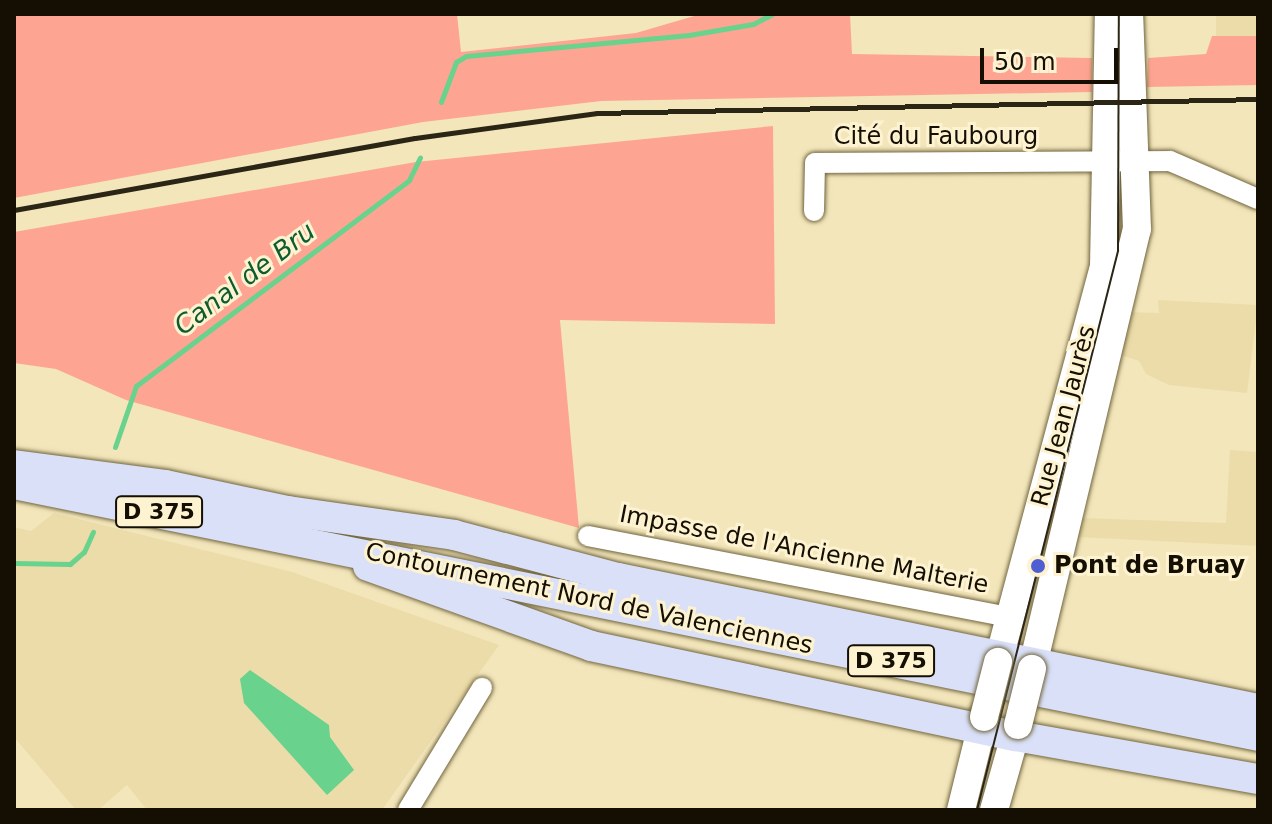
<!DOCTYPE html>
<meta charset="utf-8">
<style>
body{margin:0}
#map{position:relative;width:1272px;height:824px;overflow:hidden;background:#f3e6bb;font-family:"DejaVu Sans",sans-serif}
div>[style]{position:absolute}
.built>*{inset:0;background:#ecdca9;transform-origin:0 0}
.green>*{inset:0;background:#fda592}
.water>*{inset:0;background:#69d28c}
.stream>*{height:5px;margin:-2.5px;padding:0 2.5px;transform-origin:2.5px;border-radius:2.5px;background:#69d28c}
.roads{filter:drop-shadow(0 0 2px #71653e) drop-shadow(0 0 2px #71653e)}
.minor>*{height:20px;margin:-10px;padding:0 10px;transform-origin:10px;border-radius:10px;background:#fff}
.secondary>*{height:28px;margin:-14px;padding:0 14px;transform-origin:14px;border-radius:14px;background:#fff}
.primary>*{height:30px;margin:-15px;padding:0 15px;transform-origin:15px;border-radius:15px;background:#d9e0f8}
.tram>*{height:2px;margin:-1px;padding:0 1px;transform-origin:1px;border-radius:1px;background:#2b2515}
.rail>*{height:5px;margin:-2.5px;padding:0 2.5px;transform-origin:2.5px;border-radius:2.5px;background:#2b2515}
.bridges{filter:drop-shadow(0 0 2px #71653e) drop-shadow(0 0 2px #71653e)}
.secondary-bridge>*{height:28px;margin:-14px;padding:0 14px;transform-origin:14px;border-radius:14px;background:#fff}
.dots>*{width:22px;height:22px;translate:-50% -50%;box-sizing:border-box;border:4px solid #fef3d1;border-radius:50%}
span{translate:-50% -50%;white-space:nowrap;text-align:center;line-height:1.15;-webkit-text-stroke:6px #fef3d1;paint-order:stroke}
.shield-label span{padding:2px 6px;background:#fef3d1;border:2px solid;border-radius:6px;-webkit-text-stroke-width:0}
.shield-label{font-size:22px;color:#140f02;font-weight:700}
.street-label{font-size:24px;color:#140f02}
.poi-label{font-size:24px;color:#140f02;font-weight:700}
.left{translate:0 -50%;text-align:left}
.water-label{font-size:26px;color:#0c5c30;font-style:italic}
.frame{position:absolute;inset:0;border:16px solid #140f02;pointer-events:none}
.scale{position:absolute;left:980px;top:48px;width:138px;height:36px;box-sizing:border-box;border:4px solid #140f02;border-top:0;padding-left:10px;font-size:24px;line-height:28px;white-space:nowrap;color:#140f02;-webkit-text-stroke:6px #fef3d1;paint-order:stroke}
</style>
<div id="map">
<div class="built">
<i style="left:1216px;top:14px;width:42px;height:22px"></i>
<i style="clip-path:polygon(1158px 300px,1258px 305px,1247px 393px,1169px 385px,1146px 374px,1139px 361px,1115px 353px,1126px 312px,1159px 313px)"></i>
<i style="clip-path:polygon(1230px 450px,1258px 452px,1258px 546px,1077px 537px,1082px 518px,1226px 523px)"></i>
<i style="clip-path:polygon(54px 513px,292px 572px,499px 645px,382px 810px,147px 810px,127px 785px,98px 810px,76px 810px,14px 737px,14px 527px,31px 531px)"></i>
</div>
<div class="green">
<i style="clip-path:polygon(14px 14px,457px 14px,461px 52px,636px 33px,701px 14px,850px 14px,852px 54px,1092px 58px,1092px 92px,601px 101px,423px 122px,14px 198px)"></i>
<i style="clip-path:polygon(1212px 36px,1258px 36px,1258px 85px,1147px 87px,1148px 58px,1206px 54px)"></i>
<i style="clip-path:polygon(773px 126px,775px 324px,560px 320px,579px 528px,126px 400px,56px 369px,14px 363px,14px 232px,416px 162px)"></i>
</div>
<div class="water">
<i style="clip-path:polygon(250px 670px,329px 725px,330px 737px,354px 770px,327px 795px,244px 703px,240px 679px)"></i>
</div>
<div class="stream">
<i style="left:441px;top:102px;width:43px;rotate:-69.4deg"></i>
<i style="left:456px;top:62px;width:12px;rotate:-31deg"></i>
<i style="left:466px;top:56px;width:224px;rotate:-5.4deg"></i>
<i style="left:689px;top:35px;width:65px;rotate:-9.8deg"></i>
<i style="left:753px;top:24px;width:22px;rotate:-27deg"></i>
<i style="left:115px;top:447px;width:65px;rotate:-71deg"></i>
<i style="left:136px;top:386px;width:342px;rotate:-37deg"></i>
<i style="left:409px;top:180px;width:25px;rotate:-64deg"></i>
<i style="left:14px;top:563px;width:56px;rotate:1deg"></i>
<i style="left:70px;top:564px;width:18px;rotate:-41deg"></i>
<i style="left:84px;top:552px;width:22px;rotate:-66deg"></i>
</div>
<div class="roads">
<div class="minor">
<i style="left:814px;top:211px;width:48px;rotate:-88.8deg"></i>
<i style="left:815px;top:163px;width:355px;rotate:-0.3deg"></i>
<i style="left:1170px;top:161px;width:96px;rotate:23.4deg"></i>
<i style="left:588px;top:536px;width:429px;rotate:10.9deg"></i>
<i style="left:408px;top:810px;width:143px;rotate:-58.8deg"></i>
</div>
<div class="secondary">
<i style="left:998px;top:662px;width:409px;rotate:-75deg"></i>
<i style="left:1104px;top:267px;width:253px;rotate:-88.9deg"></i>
<i style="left:1032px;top:669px;width:452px;rotate:-76.6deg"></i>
<i style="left:1137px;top:229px;width:215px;rotate:-92.1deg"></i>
<i style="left:961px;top:810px;width:96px;rotate:-76.1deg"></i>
<i style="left:994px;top:810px;width:88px;rotate:-74.2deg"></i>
</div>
<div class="primary">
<i style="left:14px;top:465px;width:152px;rotate:7.5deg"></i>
<i style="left:165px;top:485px;width:144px;rotate:12deg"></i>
<i style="left:14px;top:484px;width:1269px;rotate:11.45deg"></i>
<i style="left:288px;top:511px;width:168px;rotate:8.2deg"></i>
<i style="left:454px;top:535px;width:170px;rotate:14.7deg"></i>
<i style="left:618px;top:578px;width:653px;rotate:11.57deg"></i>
<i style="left:368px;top:566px;width:237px;rotate:19.7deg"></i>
<i style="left:591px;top:646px;width:434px;rotate:12deg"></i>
<i style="left:1016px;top:736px;width:246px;rotate:10.1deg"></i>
</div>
</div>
<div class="tram">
<i style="left:977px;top:810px;width:577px;rotate:-75.84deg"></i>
<i style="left:1118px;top:251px;width:237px;rotate:-89.8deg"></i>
</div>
<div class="rail">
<i style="left:14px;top:210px;width:407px;rotate:-10.2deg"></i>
<i style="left:415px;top:138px;width:184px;rotate:-7.8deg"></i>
<i style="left:597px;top:113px;width:661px;rotate:-1.21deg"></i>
</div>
<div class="bridges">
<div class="secondary-bridge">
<i style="left:984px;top:717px;width:57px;rotate:-75.7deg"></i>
<i style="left:1018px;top:725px;width:58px;rotate:-76deg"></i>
</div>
</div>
<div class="dots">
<i style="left:1038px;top:566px;background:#4e5fd4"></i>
</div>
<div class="shield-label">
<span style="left:159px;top:512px">D 375</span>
<span style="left:891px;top:661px">D 375</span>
</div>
<div class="street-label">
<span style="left:936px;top:137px">Cité du Faubourg</span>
<span style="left:1064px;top:416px;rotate:-75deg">Rue Jean Jaurès</span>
<span style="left:804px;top:550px;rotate:11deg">Impasse de l'Ancienne Malterie</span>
<span style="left:589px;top:599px;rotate:12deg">Contournement Nord de Valenciennes</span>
</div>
<div class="poi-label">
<span class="left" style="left:1054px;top:566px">Pont de Bruay</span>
</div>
<div class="water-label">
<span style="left:245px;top:279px;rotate:-37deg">Canal de Bru</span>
</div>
<div class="frame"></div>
<div class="scale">50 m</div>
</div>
